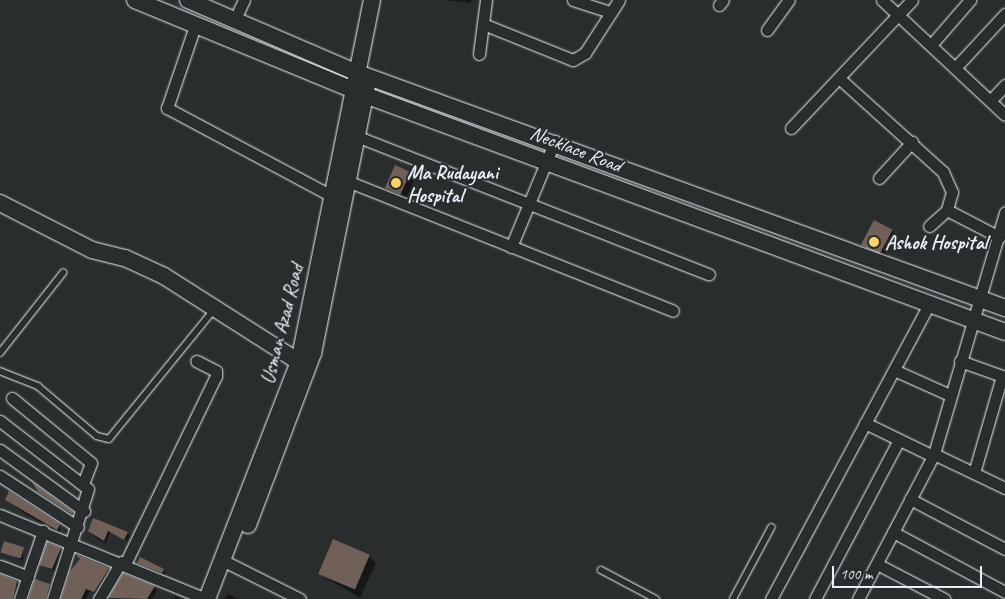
<!DOCTYPE html>
<style>
body{margin:0}
#map{position:relative;width:1005px;height:599px;overflow:hidden;background:#2a2d2e;font-family:Caveat,sans-serif}
div>[style]{position:absolute}
.shadow>*{inset:0;background:#0007}
.building>*{inset:0;background:#706057;transform-origin:0 0}
.roads{filter:drop-shadow(0 0 1px #e8f1f8) drop-shadow(0 0 1px #e8f1f8)}
.lane>*{height:5.5px;margin:-2.75px;padding:0 2.75px;transform-origin:2.75px;border-radius:2.75px;background:#2a2d2e}
.street>*{height:11px;margin:-5.5px;padding:0 5.5px;transform-origin:5.5px;border-radius:5.5px;background:#2a2d2e}
.secondary>*{height:16px;margin:-8px;padding:0 8px;transform-origin:8px;border-radius:8px;background:#2a2d2e}
.dots>*{width:14px;height:14px;translate:-50% -50%;box-sizing:border-box;border:2px solid #2a2d2e;border-radius:50%}
span{translate:-50% -50%;white-space:nowrap;text-align:center;line-height:1.15;-webkit-text-stroke:4px #2a2d2e;paint-order:stroke}
.street-label{font-size:20px;color:#e8f1f8}
.poi-label{font-size:20px;color:#e8f1f8;font-weight:700}
.left{translate:0 -50%;text-align:left}
.scale{position:absolute;left:832px;top:566px;width:150px;height:22px;box-sizing:border-box;border:2px solid #e8f1f8;border-top:0;padding-left:6px;font-size:15px;line-height:18px;white-space:nowrap;color:#e8f1f8;-webkit-text-stroke:4px #2a2d2e;paint-order:stroke}
</style>
<div id="map">
<div class="shadow">
<i style="clip-path:polygon(445px 0,471px 0,471px 3px)"></i>
<i style="clip-path:polygon(410px 173px,415px 178px,406px 199px,386px 188px)"></i>
<i style="clip-path:polygon(892px 231px,897px 236px,886px 257px,863px 245px)"></i>
<i style="clip-path:polygon(6px 500px,59px 525px,60px 532px,29px 516px)"></i>
<i style="clip-path:polygon(94px 520px,128px 533px,130px 536px,127px 541px,110px 532px,106px 543px,98px 539px,89px 531px)"></i>
<i style="clip-path:polygon(48px 544px,64px 552px,55px 571px,41px 565px)"></i>
<i style="clip-path:polygon(23px 548px,23px 561px,2px 551px)"></i>
<i style="clip-path:polygon(369px 556px,376px 563px,360px 598px,318px 573px)"></i>
<i style="clip-path:polygon(138px 562px,163px 570px,166px 573px,165px 575px)"></i>
<i style="clip-path:polygon(108px 569px,112px 572px,98px 595px,90px 591px,86px 599px,61px 599px)"></i>
<i style="clip-path:polygon(0 575px,20px 585px,17px 599px,0 599px)"></i>
<i style="clip-path:polygon(124px 575px,154px 587px,157px 590px,152px 599px,107px 599px)"></i>
<i style="clip-path:polygon(36px 581px,53px 588px,51px 599px,26px 599px)"></i>
<i style="clip-path:polygon(228px 594px,239px 599px,225px 599px)"></i>
<i style="clip-path:polygon(175px 596px,183px 599px,174px 599px)"></i>
</div>
<div class="building">
<i style="left:395px;top:165px;width:17px;height:25px;rotate:24deg"></i>
<i style="left:874px;top:220px;width:21px;height:28px;rotate:28deg"></i>
<i style="clip-path:polygon(32px 482px,73px 512px,72px 514px,38px 492px)"></i>
<i style="clip-path:polygon(9px 491px,60px 524px,57px 530px,5px 500px)"></i>
<i style="clip-path:polygon(93px 518px,101px 521px,128px 532px,124px 540px,108px 531px,104px 541px,88px 531px)"></i>
<i style="left:333px;top:539px;width:40px;height:38px;rotate:23deg"></i>
<i style="left:4px;top:541px;width:21px;height:12px;rotate:17deg"></i>
<i style="clip-path:polygon(47px 542px,61px 548px,52px 569px,39px 565px)"></i>
<i style="clip-path:polygon(75px 554px,109px 568px,94px 592px,86px 589px,81px 599px,61px 599px,70px 571px,80px 559px)"></i>
<i style="clip-path:polygon(140px 557px,164px 569px,162px 573px,137px 563px)"></i>
<i style="clip-path:polygon(123px 573px,155px 586px,147px 599px,108px 598px)"></i>
<i style="clip-path:polygon(0 574px,17px 581px,13px 599px,0 599px)"></i>
<i style="clip-path:polygon(35px 579px,50px 584px,46px 599px,28px 599px)"></i>
</div>
<div class="roads">
<div class="lane">
<i style="left:0;top:353px;width:102px;rotate:-51.8deg"></i>
<i style="left:0;top:371px;width:41px;rotate:21.5deg"></i>
<i style="left:38px;top:386px;width:77px;rotate:40.3deg"></i>
<i style="left:97px;top:436px;width:12px;rotate:14deg"></i>
<i style="left:109px;top:439px;width:166px;rotate:-50.9deg"></i>
<i style="left:601px;top:570px;width:62px;rotate:27.8deg"></i>
<i style="left:733px;top:599px;width:81px;rotate:-61.8deg"></i>
</div>
<div class="street">
<i style="left:573px;top:0;width:40px;rotate:18deg"></i>
<i style="left:882px;top:0;width:168px;rotate:43.1deg"></i>
<i style="left:719px;top:5px;width:6px;rotate:-51deg"></i>
<i style="left:235px;top:19px;width:21px;rotate:-65deg"></i>
<i style="left:196px;top:23px;width:90px;rotate:108.8deg"></i>
<i style="left:167px;top:108px;width:187px;rotate:28.1deg"></i>
<i style="left:483px;top:24px;width:97px;rotate:21.8deg"></i>
<i style="left:573px;top:60px;width:14px;rotate:-30deg"></i>
<i style="left:585px;top:53px;width:63px;rotate:-57.3deg"></i>
<i style="left:767px;top:30px;width:37px;rotate:-54deg"></i>
<i style="left:931px;top:45px;width:60px;rotate:-49.1deg"></i>
<i style="left:479px;top:54px;width:54px;rotate:-82.6deg"></i>
<i style="left:955px;top:68px;width:74px;rotate:-47.2deg"></i>
<i style="left:840px;top:79px;width:139px;rotate:42.1deg"></i>
<i style="left:943px;top:172px;width:22px;rotate:66deg"></i>
<i style="left:952px;top:192px;width:19px;rotate:106deg"></i>
<i style="left:947px;top:210px;width:24px;rotate:138deg"></i>
<i style="left:991px;top:100px;width:21px;rotate:-47deg"></i>
<i style="left:791px;top:128px;width:176px;rotate:-46.6deg"></i>
<i style="left:356px;top:136px;width:379px;rotate:21.4deg"></i>
<i style="left:879px;top:178px;width:49px;rotate:-47.5deg"></i>
<i style="left:342px;top:179px;width:356px;rotate:21.7deg"></i>
<i style="left:947px;top:210px;width:59px;rotate:27.4deg"></i>
<i style="left:511px;top:247px;width:115px;rotate:-67.5deg"></i>
<i style="left:960px;top:361px;width:48px;rotate:19.6deg"></i>
<i style="left:894px;top:370px;width:61px;rotate:24.1deg"></i>
<i style="left:12px;top:398px;width:102px;rotate:39.4deg"></i>
<i style="left:91px;top:463px;width:22px;rotate:111deg"></i>
<i style="left:0;top:421px;width:111px;rotate:37.7deg"></i>
<i style="left:88px;top:489px;width:115px;rotate:107.7deg"></i>
<i style="left:865px;top:423px;width:76px;rotate:25.9deg"></i>
<i style="left:0;top:450px;width:104px;rotate:36deg"></i>
<i style="left:934px;top:454px;width:79px;rotate:25.6deg"></i>
<i style="left:974px;top:473px;width:101px;rotate:-73.9deg"></i>
<i style="left:0;top:476px;width:93px;rotate:33.2deg"></i>
<i style="left:910px;top:499px;width:107px;rotate:27.8deg"></i>
<i style="left:0;top:515px;width:222px;rotate:22.2deg"></i>
<i style="left:893px;top:532px;width:127px;rotate:28.2deg"></i>
<i style="left:222px;top:560px;width:87px;rotate:26.6deg"></i>
<i style="left:125px;top:564px;width:209px;rotate:-64.2deg"></i>
<i style="left:216px;top:376px;width:5px;rotate:-90deg"></i>
<i style="left:216px;top:371px;width:22px;rotate:-153deg"></i>
<i style="left:877px;top:564px;width:76px;rotate:27.6deg"></i>
<i style="left:0;top:566px;width:30px;rotate:21deg"></i>
<i style="left:20px;top:599px;width:72px;rotate:-71.3deg"></i>
<i style="left:99px;top:599px;width:43px;rotate:-59.3deg"></i>
<i style="left:771px;top:599px;width:335px;rotate:-61.8deg"></i>
<i style="left:815px;top:599px;width:180px;rotate:-62.2deg"></i>
<i style="left:858px;top:599px;width:164px;rotate:-62.3deg"></i>
<i style="left:934px;top:454px;width:252px;rotate:-73.6deg"></i>
</div>
<div class="secondary">
<i style="left:135px;top:0;width:249px;rotate:22.4deg"></i>
<i style="left:365px;top:95px;width:682px;rotate:20.32deg"></i>
<i style="left:188px;top:0;width:182px;rotate:23.3deg"></i>
<i style="left:355px;top:72px;width:692px;rotate:19.95deg"></i>
<i style="left:0;top:203px;width:103px;rotate:27.1deg"></i>
<i style="left:92px;top:250px;width:34px;rotate:14deg"></i>
<i style="left:125px;top:258px;width:43px;rotate:24.8deg"></i>
<i style="left:164px;top:276px;width:160px;rotate:32.5deg"></i>
<i style="left:248px;top:525px;width:184px;rotate:-69.3deg"></i>
<i style="left:313px;top:353px;width:273px;rotate:-78.6deg"></i>
<i style="left:207px;top:599px;width:254px;rotate:-68.8deg"></i>
<i style="left:299px;top:362px;width:369px;rotate:-78.6deg"></i>
</div>
</div>
<div class="dots">
<i style="left:396px;top:183px;background:#ffd166"></i>
<i style="left:874px;top:242px;background:#ffd166"></i>
</div>
<div class="street-label">
<span style="left:576px;top:149px;rotate:21deg">Necklace Road</span>
<span style="left:282px;top:324px;rotate:-76deg">Usman Azad Road</span>
</div>
<div class="poi-label">
<span class="left" style="left:407px;top:184px">Ma Rudayani<br>Hospital</span>
<span class="left" style="left:885px;top:242px">Ashok Hospital</span>
</div>
<div class="scale">100 m</div>
</div>
